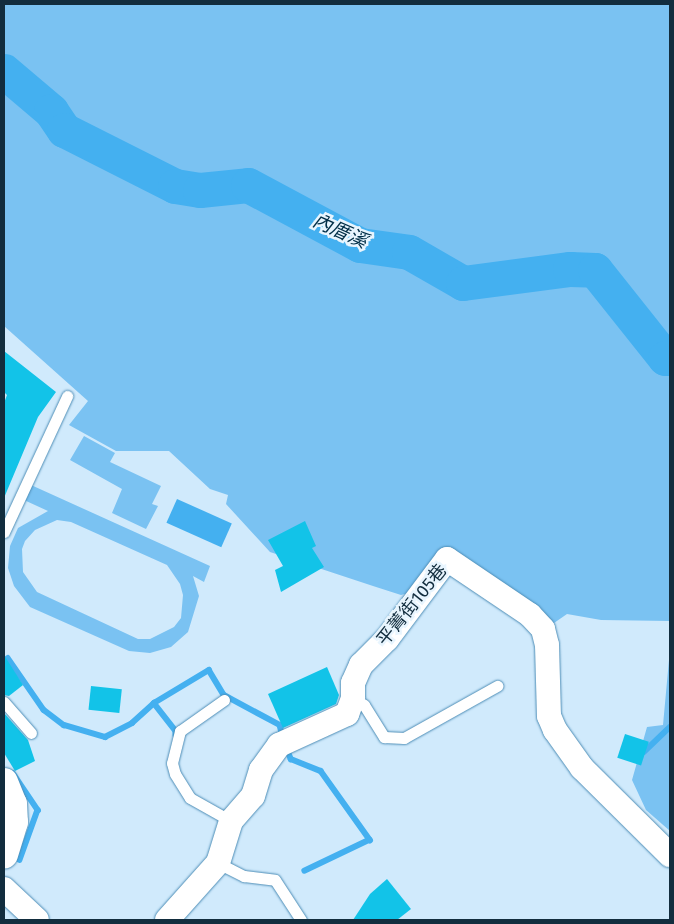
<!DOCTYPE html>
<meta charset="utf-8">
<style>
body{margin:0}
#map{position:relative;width:674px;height:924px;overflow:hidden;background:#d0eafc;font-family:"Fira Sans","Noto Sans TC",sans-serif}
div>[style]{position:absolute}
.green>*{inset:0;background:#7ac2f2}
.water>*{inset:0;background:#44b0f0;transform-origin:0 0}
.stream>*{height:5.5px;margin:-2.75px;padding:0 2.75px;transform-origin:2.75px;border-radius:2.75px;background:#44b0f0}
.river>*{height:35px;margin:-17.5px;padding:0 17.5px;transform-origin:17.5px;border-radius:17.5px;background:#44b0f0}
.building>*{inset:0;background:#12c3e8;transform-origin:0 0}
.roads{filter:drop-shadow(0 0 1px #4d8db6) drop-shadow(0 0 1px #4d8db6)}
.service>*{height:11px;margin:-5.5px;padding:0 5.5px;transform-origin:5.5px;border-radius:5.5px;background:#fff}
.minor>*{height:24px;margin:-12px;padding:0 12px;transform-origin:12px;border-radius:12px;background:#fff}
.tertiary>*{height:28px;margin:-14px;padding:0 14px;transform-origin:14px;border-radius:14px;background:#fff}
span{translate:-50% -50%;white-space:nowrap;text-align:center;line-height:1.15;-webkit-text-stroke:5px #e8f5fe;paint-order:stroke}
.street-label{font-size:18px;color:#122d3e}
.water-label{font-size:19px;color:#002e47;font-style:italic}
.frame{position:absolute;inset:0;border:5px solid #122d3e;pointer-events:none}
</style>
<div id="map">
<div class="green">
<i style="clip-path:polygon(4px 4px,670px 4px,670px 621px,601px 620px,567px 614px,554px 623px,502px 586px,456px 559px,412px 592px,401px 595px,373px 586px,270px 552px,226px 504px,228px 495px,210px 489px,169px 451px,116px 451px,69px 425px,88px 401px,4px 326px)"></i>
<i style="clip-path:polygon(84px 436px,115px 453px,110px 462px,161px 486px,152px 504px,158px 506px,146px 529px,112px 513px,122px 489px,70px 460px)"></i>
<i style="clip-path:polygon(evenodd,31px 485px,210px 566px,204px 582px,193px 576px,199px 596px,188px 632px,171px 647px,150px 653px,129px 651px,30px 607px,14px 586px,8px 568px,10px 546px,18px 528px,48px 511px,24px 500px,31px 485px,57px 520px,71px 522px,167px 565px,180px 584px,183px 595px,181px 618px,174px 627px,150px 639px,138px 639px,37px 592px,23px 572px,22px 549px,25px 541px,35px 530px,57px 520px)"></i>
<i style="clip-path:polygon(670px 649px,670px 831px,646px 810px,632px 780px,647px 727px,663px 725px)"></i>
</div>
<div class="water">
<i style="left:177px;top:499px;width:60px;height:26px;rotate:24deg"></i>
</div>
<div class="stream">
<i style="left:8px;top:658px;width:63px;rotate:55.3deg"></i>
<i style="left:44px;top:710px;width:25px;rotate:37deg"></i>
<i style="left:64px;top:725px;width:43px;rotate:16.3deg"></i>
<i style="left:105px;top:737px;width:30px;rotate:-27deg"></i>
<i style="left:132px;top:723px;width:30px;rotate:-42deg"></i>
<i style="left:154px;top:703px;width:36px;rotate:52deg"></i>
<i style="left:176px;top:731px;width:4px;rotate:90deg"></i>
<i style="left:154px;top:703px;width:64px;rotate:-31deg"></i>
<i style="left:209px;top:670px;width:29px;rotate:59deg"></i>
<i style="left:224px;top:695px;width:64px;rotate:28.2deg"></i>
<i style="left:280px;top:725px;width:12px;rotate:76deg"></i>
<i style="left:287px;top:748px;width:12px;rotate:70deg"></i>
<i style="left:291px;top:759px;width:32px;rotate:22deg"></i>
<i style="left:321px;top:771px;width:85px;rotate:54.6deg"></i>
<i style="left:370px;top:840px;width:72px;rotate:154.5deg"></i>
<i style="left:644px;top:752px;width:36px;rotate:-44deg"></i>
<i style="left:13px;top:773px;width:45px;rotate:56deg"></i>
<i style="left:38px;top:810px;width:53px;rotate:109.8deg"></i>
</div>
<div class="river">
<i style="left:4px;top:71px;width:62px;rotate:40.4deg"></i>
<i style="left:51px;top:111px;width:23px;rotate:56deg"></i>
<i style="left:64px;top:130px;width:124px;rotate:26.8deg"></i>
<i style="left:175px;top:186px;width:25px;rotate:9deg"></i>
<i style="left:200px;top:190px;width:48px;rotate:-5.9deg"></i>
<i style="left:248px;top:185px;width:127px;rotate:28.2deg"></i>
<i style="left:360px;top:245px;width:49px;rotate:8.1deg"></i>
<i style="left:409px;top:252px;width:62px;rotate:29.9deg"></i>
<i style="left:463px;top:283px;width:108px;rotate:-7.5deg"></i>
<i style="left:570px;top:269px;width:25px;rotate:2deg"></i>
<i style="left:595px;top:270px;width:112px;rotate:51.5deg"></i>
<i style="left:665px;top:358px;width:5px"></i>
</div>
<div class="building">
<i style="clip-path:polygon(4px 351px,56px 392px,38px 417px,4px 498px,4px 403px,7px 395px,4px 392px)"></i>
<i style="clip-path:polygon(305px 521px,316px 546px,312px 548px,324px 567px,281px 592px,275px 570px,283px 566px,268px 540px)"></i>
<i style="clip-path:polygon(4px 655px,23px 685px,9px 696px,4px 695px)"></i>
<i style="clip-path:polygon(327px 667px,339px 695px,336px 704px,283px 728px,268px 694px)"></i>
<i style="left:91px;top:686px;width:31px;height:24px;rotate:6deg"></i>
<i style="clip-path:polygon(4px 713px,28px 740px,35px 761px,15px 771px,4px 753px)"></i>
<i style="left:625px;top:734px;width:25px;height:25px;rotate:18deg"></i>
<i style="clip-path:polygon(387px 879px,411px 909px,397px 920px,353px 920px,370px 894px)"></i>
</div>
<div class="roads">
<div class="service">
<i style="left:4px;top:532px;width:150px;rotate:-65.1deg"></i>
<i style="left:353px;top:698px;width:13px;rotate:32deg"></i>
<i style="left:364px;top:705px;width:38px;rotate:58deg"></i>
<i style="left:384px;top:737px;width:20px;rotate:3deg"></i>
<i style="left:404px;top:738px;width:107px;rotate:-29.2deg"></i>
<i style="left:224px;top:700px;width:54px;rotate:144.8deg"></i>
<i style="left:180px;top:731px;width:33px;rotate:104deg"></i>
<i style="left:172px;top:763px;width:11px;rotate:75deg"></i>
<i style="left:175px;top:774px;width:28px;rotate:58deg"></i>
<i style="left:190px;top:798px;width:47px;rotate:29.3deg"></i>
<i style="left:4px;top:702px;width:41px;rotate:48.9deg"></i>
<i style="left:218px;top:863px;width:29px;rotate:27deg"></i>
<i style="left:244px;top:876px;width:31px;rotate:7deg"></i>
<i style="left:275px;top:880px;width:48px;rotate:57deg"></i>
</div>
<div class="minor">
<i style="left:4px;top:889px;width:45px;rotate:43.2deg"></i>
<i style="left:167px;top:920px;width:76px;rotate:-48.2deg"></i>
<i style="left:218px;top:863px;width:44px;rotate:-72.8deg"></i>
<i style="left:231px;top:821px;width:33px;rotate:-49deg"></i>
<i style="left:253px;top:796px;width:27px;rotate:-73deg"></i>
<i style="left:261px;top:770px;width:31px;rotate:-54deg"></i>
<i style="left:279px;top:745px;width:75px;rotate:-24.5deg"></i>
<i style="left:347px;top:714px;width:17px;rotate:-69deg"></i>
<i style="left:353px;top:698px;width:15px;rotate:-90deg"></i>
<i style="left:353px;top:683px;width:20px;rotate:-66deg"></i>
<i style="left:361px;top:665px;width:37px;rotate:-45deg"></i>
<i style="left:387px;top:639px;width:100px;rotate:-53.1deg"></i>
<i style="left:447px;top:559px;width:100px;rotate:34deg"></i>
<i style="left:530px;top:615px;width:19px;rotate:47deg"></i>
<i style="left:543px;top:629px;width:16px;rotate:76deg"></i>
<i style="left:547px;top:645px;width:71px;rotate:88.4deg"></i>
<i style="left:549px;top:716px;width:15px;rotate:67deg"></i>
<i style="left:555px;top:730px;width:47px;rotate:54.6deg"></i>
<i style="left:582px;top:768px;width:124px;rotate:44.7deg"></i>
</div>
<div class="tertiary">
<i style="left:4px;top:782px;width:24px;rotate:68deg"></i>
<i style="left:13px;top:804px;width:18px;rotate:87deg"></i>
<i style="left:14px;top:822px;width:34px;rotate:107deg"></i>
</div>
</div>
<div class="street-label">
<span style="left:412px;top:605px;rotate:-51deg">平菁街105巷</span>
</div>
<div class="water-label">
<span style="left:340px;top:231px;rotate:24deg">內厝溪</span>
</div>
<div class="frame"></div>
</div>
